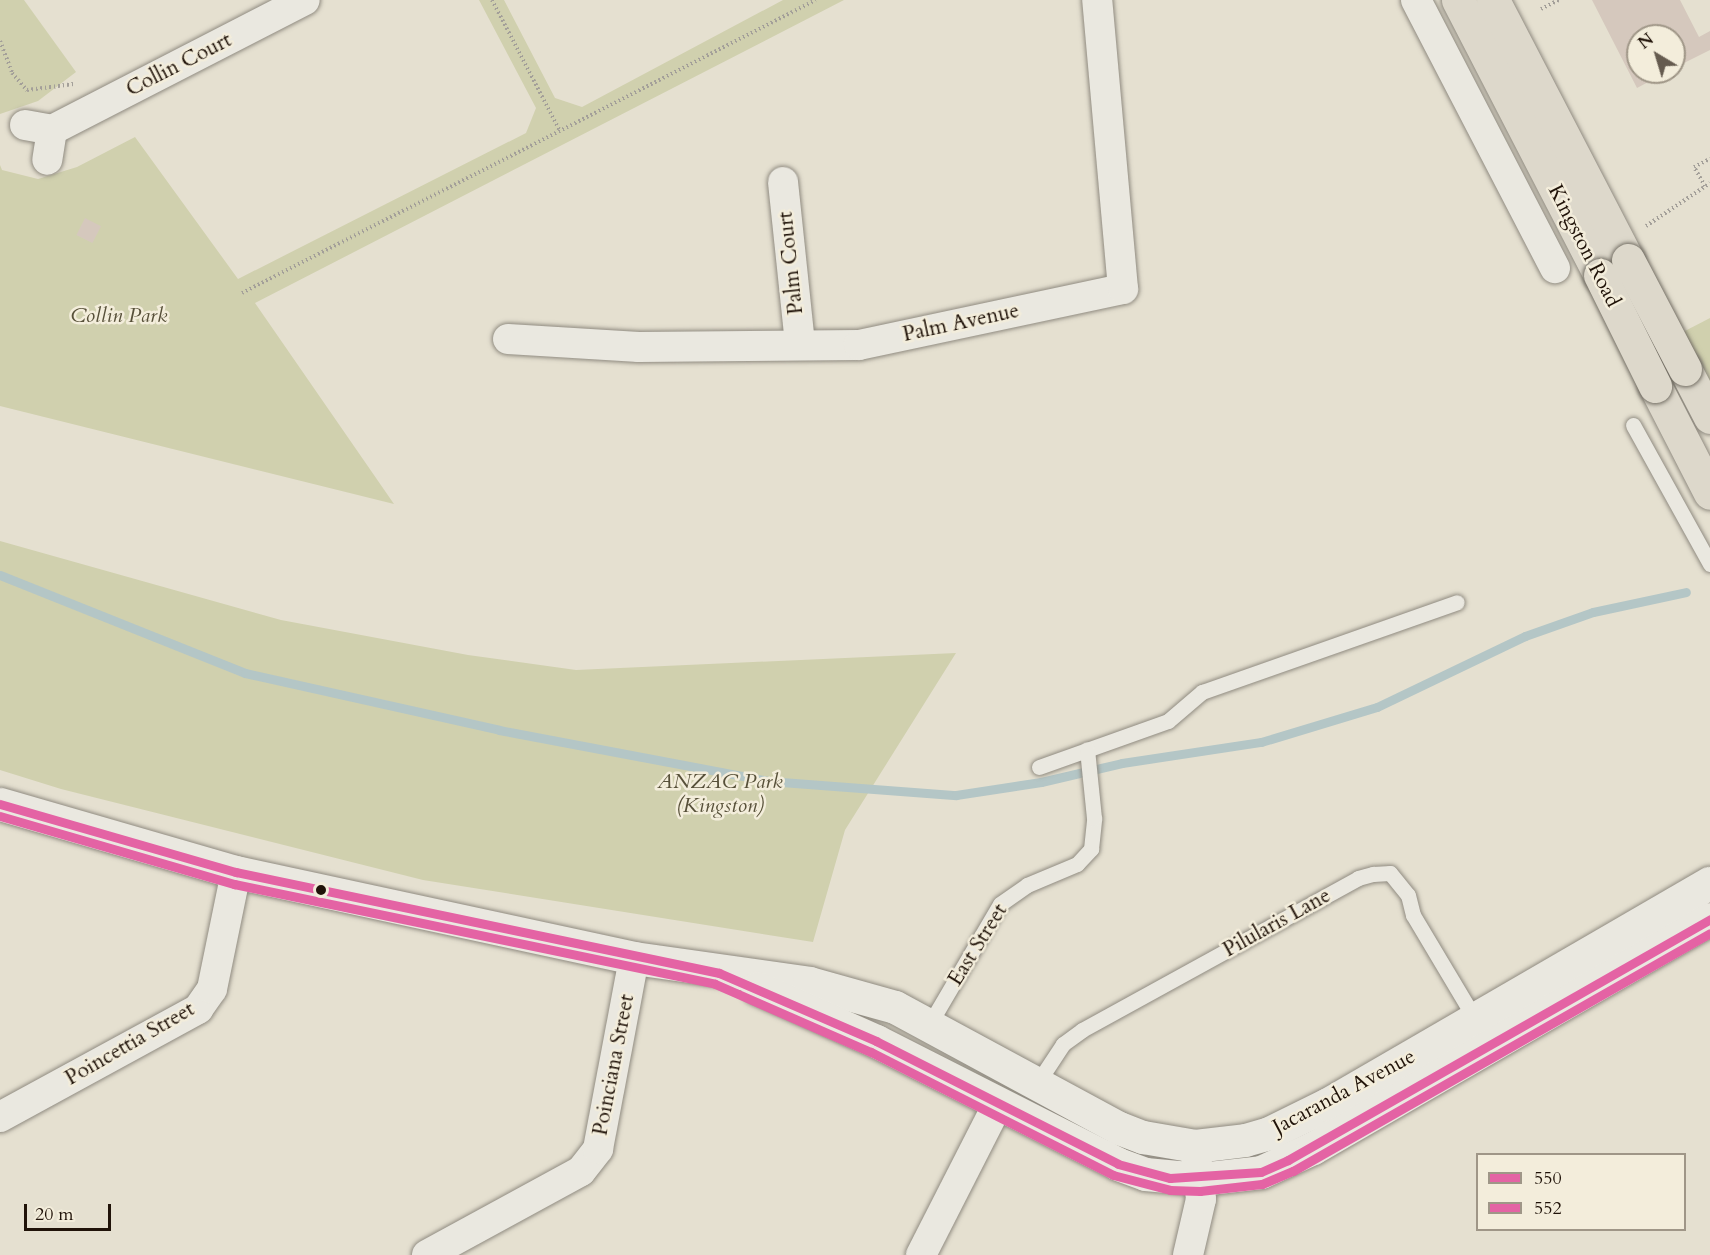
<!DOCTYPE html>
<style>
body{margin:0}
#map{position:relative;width:1710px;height:1255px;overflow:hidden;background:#e5e0d0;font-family:Cardo,serif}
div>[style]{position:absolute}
.green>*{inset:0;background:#d0d0ae}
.stream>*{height:9px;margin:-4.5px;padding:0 4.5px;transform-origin:4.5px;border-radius:4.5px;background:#b4c6c6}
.building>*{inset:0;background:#d5c8bd;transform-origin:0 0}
.path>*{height:4px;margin-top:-2px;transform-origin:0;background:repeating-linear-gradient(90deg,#a39f99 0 1.5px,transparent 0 4.5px)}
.roads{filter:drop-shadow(0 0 2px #908b81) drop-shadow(0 0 2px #908b81)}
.service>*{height:15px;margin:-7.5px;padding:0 7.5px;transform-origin:7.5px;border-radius:7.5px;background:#eae8e0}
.minor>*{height:30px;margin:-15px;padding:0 15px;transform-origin:15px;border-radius:15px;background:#eae8e0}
.tertiary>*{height:33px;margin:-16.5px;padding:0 16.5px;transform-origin:16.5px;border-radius:16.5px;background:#eae8e0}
.primary>*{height:33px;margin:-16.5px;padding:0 16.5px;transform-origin:16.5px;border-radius:16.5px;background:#ddd8cb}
.bridges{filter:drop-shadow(0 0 2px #757066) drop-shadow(0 0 2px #757066)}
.primary-bridge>*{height:33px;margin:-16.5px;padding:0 16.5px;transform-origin:16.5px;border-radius:16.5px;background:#ddd8cb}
.bus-1>*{height:9px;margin:-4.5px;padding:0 4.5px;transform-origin:4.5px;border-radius:4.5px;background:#e463a4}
.bus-2>*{height:9px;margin:-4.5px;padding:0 4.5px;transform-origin:4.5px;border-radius:4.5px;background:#e463a4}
.dots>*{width:16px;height:16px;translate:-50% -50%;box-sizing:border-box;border:3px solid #f3eddb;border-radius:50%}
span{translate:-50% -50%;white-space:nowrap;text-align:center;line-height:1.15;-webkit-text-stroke:5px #f3eddb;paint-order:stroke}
.street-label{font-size:21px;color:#201309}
.park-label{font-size:21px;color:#575039;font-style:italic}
.legend{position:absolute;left:1476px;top:1153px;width:210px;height:78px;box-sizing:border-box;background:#f3eddb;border:2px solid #9f9687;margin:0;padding:8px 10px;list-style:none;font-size:18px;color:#201309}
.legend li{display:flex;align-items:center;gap:12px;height:30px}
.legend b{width:30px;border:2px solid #9f9687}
.north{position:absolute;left:1626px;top:24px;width:60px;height:60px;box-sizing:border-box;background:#f3eddb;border:2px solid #9f9687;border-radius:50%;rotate:322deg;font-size:16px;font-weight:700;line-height:24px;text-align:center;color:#201309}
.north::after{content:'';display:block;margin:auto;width:21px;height:27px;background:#655b4f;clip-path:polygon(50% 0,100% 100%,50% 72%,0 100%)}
.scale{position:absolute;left:24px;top:1204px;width:87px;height:27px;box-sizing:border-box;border:3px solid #201309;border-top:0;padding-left:8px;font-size:18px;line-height:21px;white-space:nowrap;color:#201309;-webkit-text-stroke:4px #f3eddb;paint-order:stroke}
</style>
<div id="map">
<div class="green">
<i style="clip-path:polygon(0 0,24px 0,76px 72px,38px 101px,0 114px)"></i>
<i style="clip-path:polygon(479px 0,504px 0,555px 98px,582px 107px,783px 0,844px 0,255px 303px,394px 504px,0 406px,0 165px,2px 170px,38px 179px,77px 167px,135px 137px,238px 279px,526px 133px,536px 108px)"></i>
<i style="clip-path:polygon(1710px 318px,1710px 382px,1683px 332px)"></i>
<i style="clip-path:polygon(0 541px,281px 620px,468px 655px,576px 670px,956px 653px,845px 830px,813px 942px,423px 880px,61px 789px,0 770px)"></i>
</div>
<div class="stream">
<i style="left:0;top:575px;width:264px;rotate:21.8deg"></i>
<i style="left:245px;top:673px;width:260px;rotate:12.6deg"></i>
<i style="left:499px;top:730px;width:274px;rotate:10.7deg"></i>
<i style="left:768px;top:781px;width:189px;rotate:4.3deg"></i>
<i style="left:956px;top:795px;width:86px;rotate:-8.7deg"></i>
<i style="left:1041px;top:782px;width:83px;rotate:-13.2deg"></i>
<i style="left:1122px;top:763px;width:141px;rotate:-8.6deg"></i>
<i style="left:1261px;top:742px;width:121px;rotate:-16.8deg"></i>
<i style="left:1377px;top:707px;width:164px;rotate:-25.6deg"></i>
<i style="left:1525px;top:636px;width:72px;rotate:-19.4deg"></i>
<i style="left:1593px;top:612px;width:95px;rotate:-12.1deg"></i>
</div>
<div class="building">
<i style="clip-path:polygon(1592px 0,1680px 0,1699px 37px,1710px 31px,1710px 50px,1674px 68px,1674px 36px,1638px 36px,1638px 72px,1667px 72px,1637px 88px)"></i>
<i style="left:85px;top:218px;width:18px;height:19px;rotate:27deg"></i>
</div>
<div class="path">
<i style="left:492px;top:0;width:148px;rotate:62.6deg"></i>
<i style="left:1541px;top:9px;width:20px;rotate:-27deg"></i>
<i style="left:0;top:41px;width:34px;rotate:69deg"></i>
<i style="left:12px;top:73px;width:23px;rotate:49deg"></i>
<i style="left:27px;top:90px;width:47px;rotate:-7.3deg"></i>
<i style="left:1705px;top:186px;width:22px;rotate:-120deg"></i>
<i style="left:1694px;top:167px;width:18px;rotate:-27deg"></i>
<i style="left:1646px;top:226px;width:77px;rotate:-33.9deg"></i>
<i style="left:242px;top:293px;width:644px;rotate:-27.04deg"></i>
</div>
<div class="roads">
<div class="service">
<i style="left:1633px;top:425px;width:159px;rotate:61deg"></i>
<i style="left:1039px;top:767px;width:137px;rotate:-19.6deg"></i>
<i style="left:1168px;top:721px;width:45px;rotate:-40.5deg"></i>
<i style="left:1202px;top:692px;width:270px;rotate:-19.4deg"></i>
<i style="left:929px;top:1025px;width:140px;rotate:-59.6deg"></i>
<i style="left:1000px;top:904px;width:33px;rotate:-35deg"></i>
<i style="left:1027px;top:885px;width:54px;rotate:-22.8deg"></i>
<i style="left:1077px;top:864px;width:21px;rotate:-47deg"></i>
<i style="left:1091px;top:849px;width:31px;rotate:-84deg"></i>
<i style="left:1094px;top:818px;width:69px;rotate:-95.8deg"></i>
<i style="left:1036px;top:1085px;width:49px;rotate:-56.6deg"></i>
<i style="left:1063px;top:1044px;width:24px;rotate:-36deg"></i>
<i style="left:1082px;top:1030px;width:315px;rotate:-28.8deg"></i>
<i style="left:1358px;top:878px;width:16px;rotate:-15deg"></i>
<i style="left:1373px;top:874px;width:17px;rotate:-3deg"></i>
<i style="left:1390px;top:873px;width:28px;rotate:51deg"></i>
<i style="left:1408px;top:895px;width:21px;rotate:76deg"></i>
<i style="left:1413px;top:915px;width:121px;rotate:59.2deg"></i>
</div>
<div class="minor">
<i style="left:1416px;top:0;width:302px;rotate:62.6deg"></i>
<i style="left:25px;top:125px;width:27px;rotate:10deg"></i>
<i style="left:52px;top:130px;width:30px;rotate:99deg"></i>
<i style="left:52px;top:130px;width:284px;rotate:-27.2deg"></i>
<i style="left:783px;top:182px;width:163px;rotate:84deg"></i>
<i style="left:508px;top:339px;width:131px;rotate:3.5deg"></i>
<i style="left:639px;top:347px;width:220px;rotate:-0.5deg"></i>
<i style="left:859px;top:345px;width:270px;rotate:-12deg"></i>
<i style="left:1123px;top:289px;width:290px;rotate:-95.1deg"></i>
<i style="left:0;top:1117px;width:226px;rotate:-28.6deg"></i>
<i style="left:198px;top:1009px;width:24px;rotate:-55deg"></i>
<i style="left:212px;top:989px;width:119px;rotate:-78.4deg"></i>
<i style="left:427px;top:1255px;width:175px;rotate:-28.6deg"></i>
<i style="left:581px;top:1171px;width:28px;rotate:-52deg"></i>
<i style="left:598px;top:1149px;width:194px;rotate:-79.3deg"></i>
<i style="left:921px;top:1255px;width:169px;rotate:-63deg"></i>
<i style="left:1188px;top:1255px;width:57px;rotate:-76.9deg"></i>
<i style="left:1201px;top:1199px;width:44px;rotate:-96.5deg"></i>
</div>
<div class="tertiary">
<i style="left:0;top:804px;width:246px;rotate:16.1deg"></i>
<i style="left:236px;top:872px;width:407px;rotate:12.2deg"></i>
<i style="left:634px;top:958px;width:177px;rotate:8.1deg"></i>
<i style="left:809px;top:983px;width:89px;rotate:15.6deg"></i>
<i style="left:895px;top:1007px;width:255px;rotate:28.4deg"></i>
<i style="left:1119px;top:1128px;width:26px;rotate:21deg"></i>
<i style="left:1143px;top:1137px;width:53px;rotate:9.8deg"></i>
<i style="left:1195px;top:1146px;width:50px;rotate:-6.8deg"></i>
<i style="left:1245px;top:1140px;width:25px;rotate:-16deg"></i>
<i style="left:1269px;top:1133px;width:66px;rotate:-26.2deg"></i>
<i style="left:1328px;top:1104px;width:441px;rotate:-30.1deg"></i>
<i style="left:757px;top:988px;width:130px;rotate:24deg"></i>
<i style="left:876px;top:1041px;width:271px;rotate:26.9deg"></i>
<i style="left:1118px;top:1164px;width:29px;rotate:20deg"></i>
<i style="left:1145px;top:1174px;width:55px;rotate:5.2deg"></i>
<i style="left:1200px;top:1179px;width:61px;rotate:-6.5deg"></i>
<i style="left:1261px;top:1172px;width:57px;rotate:-24.8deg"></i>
<i style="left:1313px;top:1148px;width:458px;rotate:-30deg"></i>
</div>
<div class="primary">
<i style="left:1458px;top:0;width:309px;rotate:62.7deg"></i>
<i style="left:1493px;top:0;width:293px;rotate:62.6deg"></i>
<i style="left:1685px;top:369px;width:54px;rotate:62.5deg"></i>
<i style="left:1655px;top:386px;width:120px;rotate:62.8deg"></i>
</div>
</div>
<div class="bridges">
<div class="primary-bridge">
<i style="left:1628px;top:260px;width:123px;rotate:62.4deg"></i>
<i style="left:1600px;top:275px;width:124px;rotate:63.6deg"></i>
</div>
</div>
<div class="bus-1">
<i style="left:0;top:804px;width:246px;rotate:16.1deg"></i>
<i style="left:236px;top:872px;width:493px;rotate:11.8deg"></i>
<i style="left:719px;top:973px;width:171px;rotate:23.4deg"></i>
<i style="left:876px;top:1041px;width:271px;rotate:26.9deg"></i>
<i style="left:1118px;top:1164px;width:54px;rotate:15.1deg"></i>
<i style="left:1170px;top:1178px;width:91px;rotate:-3.8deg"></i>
<i style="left:1261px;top:1172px;width:30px;rotate:-24deg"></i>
<i style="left:1288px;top:1160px;width:486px;rotate:-29.7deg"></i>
</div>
<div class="bus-2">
<i style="left:0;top:816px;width:244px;rotate:16.2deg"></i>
<i style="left:234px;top:884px;width:491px;rotate:11.7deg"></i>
<i style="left:715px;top:984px;width:170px;rotate:23.6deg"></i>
<i style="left:871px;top:1052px;width:271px;rotate:26.9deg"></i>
<i style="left:1113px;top:1175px;width:59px;rotate:14.7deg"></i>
<i style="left:1170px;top:1190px;width:30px;rotate:2deg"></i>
<i style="left:1200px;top:1191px;width:62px;rotate:-6.4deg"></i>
<i style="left:1262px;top:1184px;width:34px;rotate:-23deg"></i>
<i style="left:1293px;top:1171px;width:480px;rotate:-29.7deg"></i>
</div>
<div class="dots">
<i style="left:321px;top:890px;background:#201309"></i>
</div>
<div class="street-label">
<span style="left:179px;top:65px;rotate:-27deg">Collin Court</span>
<span style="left:1584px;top:246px;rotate:63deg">Kingston Road</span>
<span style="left:791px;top:263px;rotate:-96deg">Palm Court</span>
<span style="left:961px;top:323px;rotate:-12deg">Palm Avenue</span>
<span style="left:1277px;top:923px;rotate:-29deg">Pilularis Lane</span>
<span style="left:978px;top:945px;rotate:-58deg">East Street</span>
<span style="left:130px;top:1044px;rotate:-30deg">Poincettia Street</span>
<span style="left:614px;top:1065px;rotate:-79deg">Poinciana Street</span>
<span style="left:1344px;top:1092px;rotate:-28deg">Jacaranda Avenue</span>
</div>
<div class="park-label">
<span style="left:119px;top:316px">Collin Park</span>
<span style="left:720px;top:794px">ANZAC Park<br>(Kingston)</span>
</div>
<ul class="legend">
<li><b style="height:8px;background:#e463a4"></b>550</li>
<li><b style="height:8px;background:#e463a4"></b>552</li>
</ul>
<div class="north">N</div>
<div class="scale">20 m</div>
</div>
